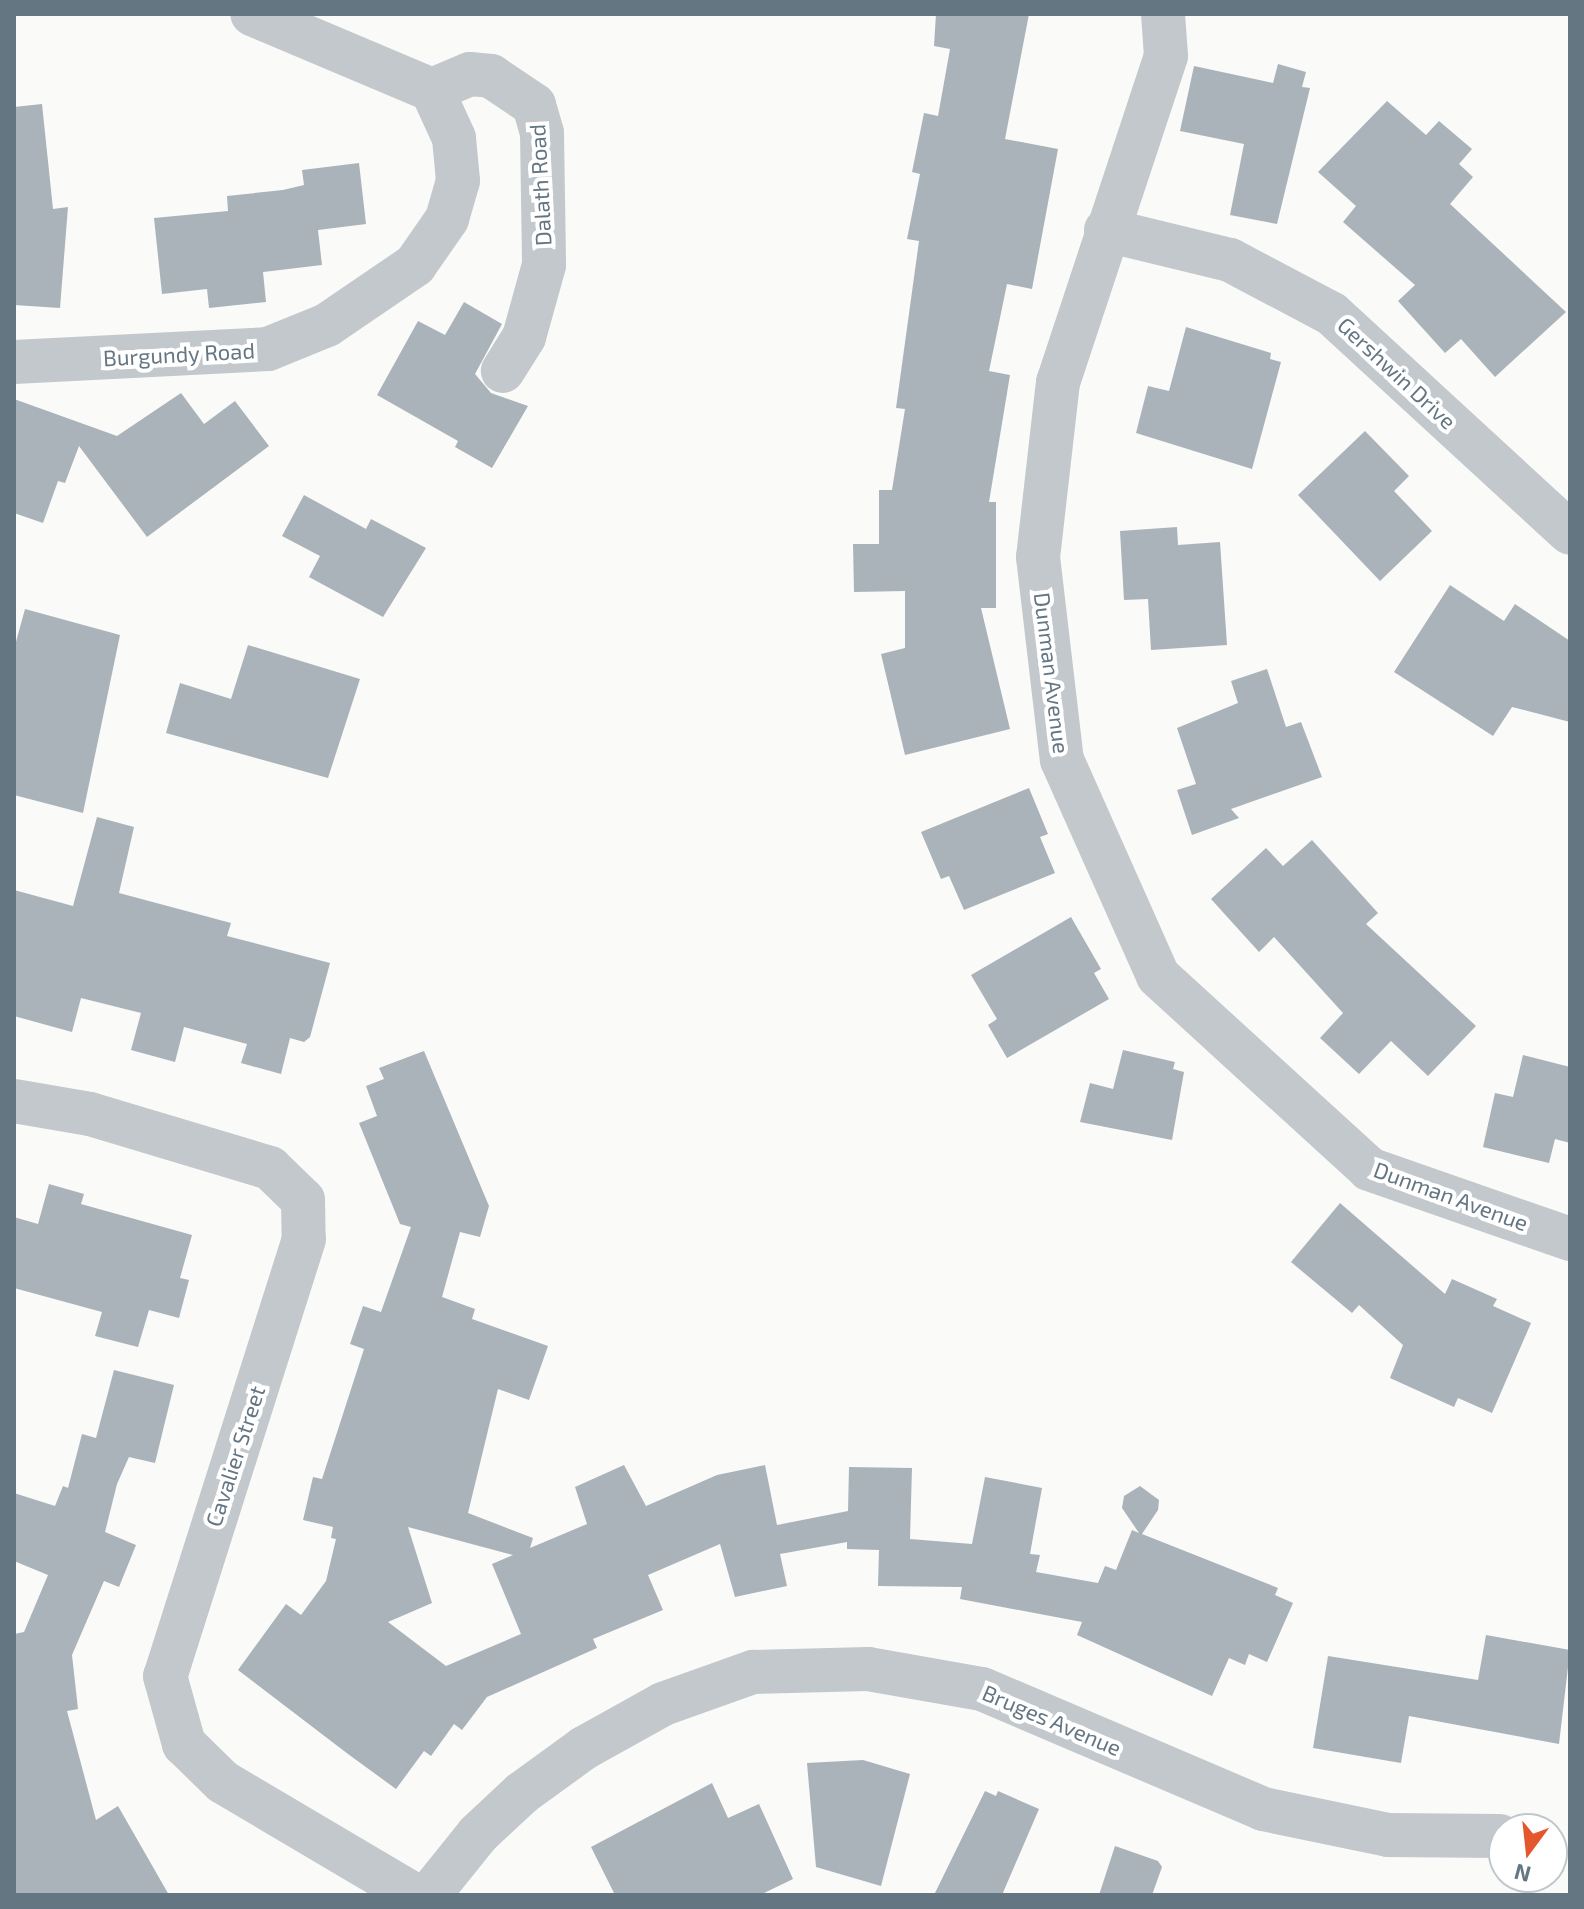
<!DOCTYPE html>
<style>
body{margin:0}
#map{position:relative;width:1584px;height:1909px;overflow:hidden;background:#fafaf8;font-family:"Exo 2",sans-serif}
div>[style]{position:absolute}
.building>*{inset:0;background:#aab3b9}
.minor>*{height:44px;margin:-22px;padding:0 22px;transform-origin:22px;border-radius:22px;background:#c3c8cc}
span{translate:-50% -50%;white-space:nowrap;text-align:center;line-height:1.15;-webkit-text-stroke:8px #fff;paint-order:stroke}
.street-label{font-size:22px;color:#657683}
.frame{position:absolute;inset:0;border:16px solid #657683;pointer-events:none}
.north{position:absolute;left:1488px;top:1813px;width:80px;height:80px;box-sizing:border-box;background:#fff;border:2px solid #c1c8cd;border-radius:50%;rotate:195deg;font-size:22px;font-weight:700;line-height:32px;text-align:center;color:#657683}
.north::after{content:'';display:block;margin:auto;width:28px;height:36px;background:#e4572e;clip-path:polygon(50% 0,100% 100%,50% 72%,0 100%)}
</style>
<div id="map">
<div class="building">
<i style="clip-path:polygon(936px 14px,1029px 14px,1005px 139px,1058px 149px,1032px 289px,1007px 284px,989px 371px,1010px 375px,989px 502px,996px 502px,996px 608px,981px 608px,1010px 729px,905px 755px,881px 654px,905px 648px,905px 591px,854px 592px,853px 544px,879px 544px,879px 490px,892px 490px,905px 409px,896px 408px,919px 241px,907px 239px,920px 174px,912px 172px,924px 113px,938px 116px,950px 49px,934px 46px)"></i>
<i style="clip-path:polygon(1278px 64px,1306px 72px,1302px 87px,1310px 88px,1277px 224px,1230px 215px,1244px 144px,1180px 131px,1194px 66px,1273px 83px)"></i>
<i style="clip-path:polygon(1387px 101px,1426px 135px,1439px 121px,1472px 149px,1459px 164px,1473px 177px,1450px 204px,1566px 312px,1495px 377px,1461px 339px,1445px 353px,1398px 301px,1415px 285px,1343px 222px,1356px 206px,1318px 172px)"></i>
<i style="clip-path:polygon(42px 104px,53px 209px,68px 207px,60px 308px,14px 305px,14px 107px)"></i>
<i style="clip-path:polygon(359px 163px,366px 224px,318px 230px,322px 265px,263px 272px,266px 302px,209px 308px,207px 289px,162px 294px,154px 218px,228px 211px,227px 196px,283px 190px,304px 185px,302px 170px)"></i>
<i style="clip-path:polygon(464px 302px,502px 324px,475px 374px,491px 393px,528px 406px,492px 468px,455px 447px,458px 441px,377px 395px,418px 321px,445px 335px)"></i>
<i style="clip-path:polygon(1186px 327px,1271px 353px,1270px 359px,1281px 362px,1252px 469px,1136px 433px,1148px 386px,1169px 391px)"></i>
<i style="clip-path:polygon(181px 393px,204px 424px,235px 401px,269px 446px,147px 537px,79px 446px,65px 483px,58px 481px,43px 523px,14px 513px,14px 399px,117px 436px)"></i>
<i style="clip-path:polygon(1365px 431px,1409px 476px,1394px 491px,1432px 531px,1380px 581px,1298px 495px)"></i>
<i style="clip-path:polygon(304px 495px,366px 529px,371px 519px,426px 548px,383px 617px,309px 577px,320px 556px,282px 536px)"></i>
<i style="clip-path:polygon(1177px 527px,1178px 545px,1220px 542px,1227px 645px,1151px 650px,1148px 599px,1124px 600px,1120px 531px)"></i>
<i style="clip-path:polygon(1450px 585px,1504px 621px,1515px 604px,1570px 641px,1570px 722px,1512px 707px,1493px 736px,1394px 672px)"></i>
<i style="clip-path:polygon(25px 609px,120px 635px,83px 813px,14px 795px,14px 649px)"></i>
<i style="clip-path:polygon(248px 645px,360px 679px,328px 778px,166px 733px,180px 683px,231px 699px)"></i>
<i style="clip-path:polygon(1267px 669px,1286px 727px,1301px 722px,1322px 777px,1231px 809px,1239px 818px,1192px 835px,1177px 790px,1196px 784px,1177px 728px,1238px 703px,1231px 681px)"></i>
<i style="clip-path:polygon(1029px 788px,1048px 834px,1040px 837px,1055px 873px,964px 910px,949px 876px,941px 879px,921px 832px)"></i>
<i style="clip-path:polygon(97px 817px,134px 827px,119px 893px,231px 923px,227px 936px,330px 963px,310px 1037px,304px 1042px,290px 1038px,281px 1074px,241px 1063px,247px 1044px,184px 1027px,175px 1062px,131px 1050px,141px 1013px,81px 998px,72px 1032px,14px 1016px,14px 890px,73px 906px)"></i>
<i style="clip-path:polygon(1312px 840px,1378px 913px,1366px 924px,1476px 1026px,1428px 1076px,1391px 1041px,1359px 1074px,1320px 1038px,1343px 1013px,1274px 937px,1259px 952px,1211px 899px,1266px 848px,1283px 866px)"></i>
<i style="clip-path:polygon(1071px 917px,1101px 969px,1094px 973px,1109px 999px,1007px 1058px,988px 1025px,997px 1019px,971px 975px)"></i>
<i style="clip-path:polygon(1123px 1050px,1175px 1062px,1173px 1069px,1184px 1072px,1172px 1140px,1080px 1122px,1090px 1083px,1113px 1089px)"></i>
<i style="clip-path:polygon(evenodd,424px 1051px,489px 1206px,480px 1237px,460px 1232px,442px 1297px,475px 1309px,472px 1319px,548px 1346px,529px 1400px,498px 1389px,468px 1513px,533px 1538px,530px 1548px,587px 1524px,575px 1487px,624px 1465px,646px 1506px,717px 1475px,765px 1465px,777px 1525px,848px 1511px,849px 1467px,912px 1468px,910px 1539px,972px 1544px,985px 1477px,1042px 1488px,1030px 1554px,1040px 1555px,1036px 1572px,1098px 1583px,1105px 1566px,1116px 1570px,1132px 1530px,1139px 1533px,1122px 1508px,1124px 1496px,1140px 1486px,1159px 1500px,1158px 1510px,1142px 1534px,1278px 1588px,1275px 1595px,1293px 1603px,1267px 1662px,1249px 1654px,1245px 1665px,1229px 1658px,1212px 1696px,1077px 1635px,1082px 1622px,960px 1599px,962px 1587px,878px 1586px,879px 1550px,847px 1549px,847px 1542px,780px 1554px,787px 1586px,735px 1597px,720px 1544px,648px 1575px,663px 1610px,593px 1639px,597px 1648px,487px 1697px,462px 1730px,454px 1724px,431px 1756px,424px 1751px,396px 1789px,348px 1754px,238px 1670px,286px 1604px,301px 1615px,326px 1581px,336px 1539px,331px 1538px,333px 1527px,303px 1520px,313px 1477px,322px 1479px,364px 1349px,350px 1344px,363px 1306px,381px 1312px,411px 1227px,400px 1224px,359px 1123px,377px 1116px,366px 1086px,384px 1079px,379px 1068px,424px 1051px,408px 1527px,513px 1555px,492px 1564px,521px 1634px,446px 1666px,388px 1622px,432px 1603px,408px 1527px)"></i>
<i style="clip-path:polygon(1523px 1055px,1570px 1067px,1570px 1143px,1555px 1139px,1549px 1163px,1483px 1147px,1495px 1093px,1513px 1097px)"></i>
<i style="clip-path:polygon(49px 1184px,84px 1194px,81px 1204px,192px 1235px,180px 1278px,189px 1280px,179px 1318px,149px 1310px,138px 1347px,95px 1336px,102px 1312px,14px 1288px,14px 1217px,38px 1224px)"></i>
<i style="clip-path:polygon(1340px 1203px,1445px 1294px,1452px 1279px,1497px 1299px,1493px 1306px,1531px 1323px,1492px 1413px,1458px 1398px,1454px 1407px,1390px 1378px,1403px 1345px,1359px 1305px,1352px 1313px,1291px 1262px)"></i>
<i style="clip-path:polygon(114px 1370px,174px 1385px,155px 1463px,129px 1457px,117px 1484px,105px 1532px,136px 1545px,119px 1587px,104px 1581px,72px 1655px,78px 1709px,67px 1711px,96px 1820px,118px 1806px,169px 1895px,14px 1895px,14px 1634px,24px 1632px,48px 1575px,14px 1561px,14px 1493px,55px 1506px,63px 1486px,68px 1488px,82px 1434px,96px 1438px)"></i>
<i style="clip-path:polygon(1486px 1635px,1570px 1650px,1559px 1744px,1409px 1716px,1401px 1763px,1313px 1748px,1328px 1656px,1478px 1680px)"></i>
<i style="clip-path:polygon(863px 1760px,910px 1774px,881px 1886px,816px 1867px,807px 1763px)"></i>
<i style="clip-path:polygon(712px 1783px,728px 1818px,759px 1804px,793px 1879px,760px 1895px,615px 1895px,591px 1847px)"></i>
<i style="clip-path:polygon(985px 1791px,996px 1796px,998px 1791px,1039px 1809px,1002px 1895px,934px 1895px)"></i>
<i style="clip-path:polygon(1115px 1846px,1158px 1861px,1162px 1867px,1152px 1895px,1099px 1895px)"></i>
</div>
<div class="minor">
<i style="left:1163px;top:14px;width:42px;rotate:85.9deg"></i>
<i style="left:1166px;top:56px;width:343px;rotate:108.3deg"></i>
<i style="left:1058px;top:382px;width:176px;rotate:96.5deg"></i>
<i style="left:1038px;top:557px;width:204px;rotate:83.3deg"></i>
<i style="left:1062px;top:760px;width:236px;rotate:66deg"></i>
<i style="left:1158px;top:976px;width:286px;rotate:42.4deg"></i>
<i style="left:1369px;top:1169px;width:213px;rotate:19.2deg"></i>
<i style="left:432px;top:90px;width:41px;rotate:-22.8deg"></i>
<i style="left:470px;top:74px;width:21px;rotate:5deg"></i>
<i style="left:491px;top:76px;width:52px;rotate:34deg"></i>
<i style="left:534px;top:105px;width:29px;rotate:74deg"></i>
<i style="left:542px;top:133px;width:132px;rotate:89.1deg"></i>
<i style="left:544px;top:265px;width:75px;rotate:105.5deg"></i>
<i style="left:524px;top:337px;width:40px;rotate:122deg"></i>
<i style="left:1106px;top:230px;width:128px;rotate:13.6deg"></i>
<i style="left:1230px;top:260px;width:115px;rotate:27.9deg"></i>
<i style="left:1332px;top:314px;width:323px;rotate:42.6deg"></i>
<i style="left:14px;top:362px;width:254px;rotate:-2.9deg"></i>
<i style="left:268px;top:349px;width:64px;rotate:-22.1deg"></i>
<i style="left:327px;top:325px;width:107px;rotate:-34.3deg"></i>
<i style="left:415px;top:265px;width:56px;rotate:-55.2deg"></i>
<i style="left:447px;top:219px;width:40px;rotate:-74deg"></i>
<i style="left:458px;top:181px;width:43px;rotate:-95.3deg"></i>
<i style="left:454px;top:138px;width:53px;rotate:-114.6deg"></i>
<i style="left:432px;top:90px;width:195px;rotate:-157.1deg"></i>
<i style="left:14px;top:1101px;width:77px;rotate:9.7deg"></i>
<i style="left:90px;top:1114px;width:188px;rotate:16.7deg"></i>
<i style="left:270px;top:1168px;width:46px;rotate:44.1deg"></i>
<i style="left:303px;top:1200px;width:39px;rotate:89deg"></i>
<i style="left:304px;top:1239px;width:459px;rotate:107.6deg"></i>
<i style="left:165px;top:1676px;width:71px;rotate:74.4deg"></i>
<i style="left:184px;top:1744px;width:54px;rotate:44.3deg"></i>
<i style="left:223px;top:1782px;width:222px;rotate:30.6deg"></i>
<i style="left:429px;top:1895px;width:78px;rotate:-51.2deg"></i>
<i style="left:478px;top:1834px;width:60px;rotate:-43deg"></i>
<i style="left:522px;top:1793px;width:77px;rotate:-36deg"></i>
<i style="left:584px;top:1748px;width:90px;rotate:-29.1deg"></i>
<i style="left:663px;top:1704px;width:96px;rotate:-19.6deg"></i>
<i style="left:753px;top:1672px;width:115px;rotate:-1.5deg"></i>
<i style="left:868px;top:1669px;width:116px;rotate:10deg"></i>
<i style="left:982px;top:1689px;width:306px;rotate:23.1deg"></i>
<i style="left:1263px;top:1809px;width:128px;rotate:11.7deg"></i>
<i style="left:1388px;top:1835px;width:112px;rotate:0.5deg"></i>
</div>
<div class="street-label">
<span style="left:540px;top:185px;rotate:-93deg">Dalath Road</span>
<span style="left:179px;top:354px;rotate:-3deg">Burgundy Road</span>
<span style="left:1397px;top:373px;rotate:43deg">Gershwin Drive</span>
<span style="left:1052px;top:673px;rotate:83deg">Dunman Avenue</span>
<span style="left:1451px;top:1196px;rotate:20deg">Dunman Avenue</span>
<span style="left:235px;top:1456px;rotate:-72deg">Cavalier Street</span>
<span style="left:1052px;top:1720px;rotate:23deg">Bruges Avenue</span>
</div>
<div class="frame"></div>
<div class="north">N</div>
</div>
